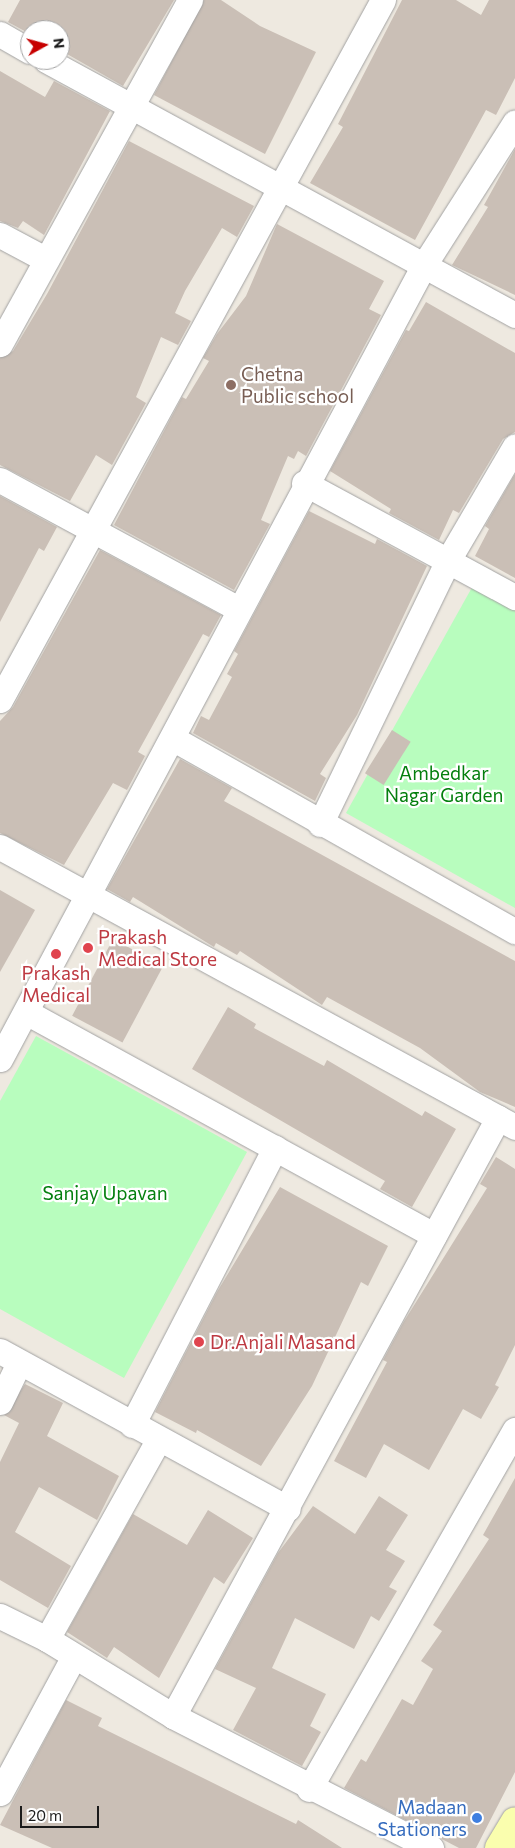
<!DOCTYPE html>
<style>
body{margin:0}
#map{position:relative;width:515px;height:1848px;overflow:hidden;background:#eee9e0;font-family:Commissioner,sans-serif}
div>[style]{position:absolute}
.park>*{inset:0;background:#b8fdbe}
.building>*{inset:0;background:#cabfb6;transform-origin:0 0}
.roads{filter:drop-shadow(0 0 1px #a2a2a2) drop-shadow(0 0 1px #a2a2a2)}
.minor>*{height:25px;margin:-12.5px;padding:0 12.5px;transform-origin:12.5px;border-radius:12.5px;background:#fff}
.secondary>*{height:28px;margin:-14px;padding:0 14px;transform-origin:14px;border-radius:14px;background:#fafeae}
.dots>*{width:14px;height:14px;translate:-50% -50%;box-sizing:border-box;border:2px solid #fff;border-radius:50%}
span{translate:-50% -50%;white-space:nowrap;text-align:center;line-height:1.15;-webkit-text-stroke:4.5px #fff;paint-order:stroke}
.education-label{font-size:19px;color:#785e54}
.left{translate:0 -50%;text-align:left}
.park-label{font-size:19px;color:#047f0e}
.health-label{font-size:19px;color:#be3a42}
.shop-label{font-size:19px;color:#366cbe}
.right{translate:-100% -50%;text-align:right}
.north{position:absolute;left:20px;top:20px;width:50px;height:50px;box-sizing:border-box;background:#fff;border:1px solid #a4a4a4;border-radius:50%;rotate:83deg;font-size:14px;font-weight:700;line-height:20px;text-align:center;color:#1b1b1b}
.north::after{content:'';display:block;margin:auto;width:18px;height:22px;background:#c70000;clip-path:polygon(50% 0,100% 100%,50% 72%,0 100%)}
.scale{position:absolute;left:20px;top:1806px;width:79px;height:22px;box-sizing:border-box;border:2px solid #1b1b1b;border-top:0;padding-left:6px;font-size:15px;line-height:18px;white-space:nowrap;color:#1b1b1b;-webkit-text-stroke:4px #fff;paint-order:stroke}
</style>
<div id="map">
<div class="park">
<i style="clip-path:polygon(475px 582px,515px 605px,515px 908px,346px 813px)"></i>
<i style="clip-path:polygon(36px 1036px,247px 1152px,124px 1378px,0 1309px,0 1101px)"></i>
</div>
<div class="building">
<i style="clip-path:polygon(20px 0,174px 0,123px 86px,60px 50px,60px 30px,30px 30px,30px 34px,8px 22px)"></i>
<i style="clip-path:polygon(204px 0,221px 0,260px 26px,316px 52px,265px 154px,154px 95px)"></i>
<i style="clip-path:polygon(402px 0,456px 0,481px 15px,489px 0,515px 0,515px 78px,496px 115px,486px 110px,415px 240px,310px 183px,343px 127px,338px 124px)"></i>
<i style="clip-path:polygon(0 71px,45px 97px,54px 81px,110px 111px,44px 235px,23px 221px,18px 228px,0 221px)"></i>
<i style="clip-path:polygon(129px 141px,254px 206px,237px 237px,222px 228px,185px 291px,175px 313px,191px 321px,178px 345px,161px 337px,136px 397px,146px 403px,112px 465px,96px 455px,70px 501px,0 465px,0 358px,13px 351px,47px 294px)"></i>
<i style="clip-path:polygon(515px 149px,515px 295px,452px 265px,488px 207px,484px 205px)"></i>
<i style="clip-path:polygon(277px 224px,384px 281px,369px 309px,381px 315px,306px 456px,298px 451px,294px 459px,288px 456px,261px 520px,270px 524px,234px 590px,114px 525px,182px 397px,186px 399px,209px 361px,203px 358px,217px 334px,246px 296px)"></i>
<i style="clip-path:polygon(426px 302px,515px 353px,515px 432px,503px 439px,459px 513px,453px 510px,439px 540px,389px 513px,391px 509px,330px 471px,406px 330px,409px 331px)"></i>
<i style="clip-path:polygon(515px 474px,515px 578px,475px 556px,489px 529px,485px 526px)"></i>
<i style="clip-path:polygon(0 496px,57px 527px,44px 551px,39px 548px,0 622px)"></i>
<i style="clip-path:polygon(309px 511px,375px 544px,377px 539px,427px 566px,357px 715px,320px 774px,326px 778px,315px 801px,193px 733px,201px 716px,209px 720px,232px 677px,227px 674px,238px 654px,234px 651px)"></i>
<i style="clip-path:polygon(100px 550px,221px 615px,209px 637px,203px 634px,138px 752px,145px 756px,127px 790px,113px 783px,64px 865px,0 833px,0 721px,13px 707px)"></i>
<i style="left:392px;top:730px;width:22px;height:51px;rotate:32deg"></i>
<i style="clip-path:polygon(180px 759px,232px 788px,224px 801px,515px 961px,515px 1107px,480px 1092px,420px 1048px,327px 997px,322px 1005px,240px 951px,237px 955px,216px 943px,214px 947px,133px 897px,130px 902px,107px 889px)"></i>
<i style="clip-path:polygon(0 890px,35px 910px,0 972px)"></i>
<i style="left:113px;top:939px;width:57px;height:87px;rotate:28deg"></i>
<i style="clip-path:polygon(228px 1007px,256px 1024px,254px 1028px,324px 1066px,327px 1060px,422px 1116px,425px 1111px,456px 1129px,412px 1207px,380px 1189px,385px 1181px,192px 1069px)"></i>
<i style="clip-path:polygon(496px 1157px,515px 1169px,515px 1345px,495px 1385px,499px 1387px,481px 1419px,463px 1409px,429px 1470px,384px 1444px,366px 1478px,334px 1461px,387px 1362px,383px 1360px,403px 1323px,487px 1188px,480px 1184px)"></i>
<i style="clip-path:polygon(280px 1187px,388px 1246px,368px 1286px,361px 1282px,312px 1386px,261px 1466px,197px 1430px,196px 1433px,155px 1412px,217px 1292px)"></i>
<i style="clip-path:polygon(25px 1384px,63px 1403px,47px 1436px,119px 1476px,97px 1520px,39px 1487px,15px 1532px,71px 1566px,48px 1608px,0 1580px,0 1462px,19px 1423px,4px 1415px)"></i>
<i style="clip-path:polygon(515px 1478px,515px 1772px,476px 1848px,459px 1848px,344px 1788px,361px 1759px,366px 1762px,402px 1699px,413px 1705px,433px 1669px,421px 1661px,442px 1631px,433px 1625px,489px 1539px,483px 1535px)"></i>
<i style="clip-path:polygon(379px 1496px,408px 1515px,386px 1550px,405px 1561px,389px 1587px,397px 1591px,379px 1621px,371px 1616px,354px 1649px,295px 1618px,272px 1668px,326px 1694px,310px 1726px,321px 1732px,302px 1766px,233px 1730px,256px 1688px,215px 1669px,278px 1553px,313px 1506px,355px 1534px)"></i>
<i style="clip-path:polygon(208px 1510px,253px 1538px,224px 1584px,214px 1577px,159px 1678px,114px 1647px,107px 1658px,67px 1632px,133px 1514px,187px 1545px)"></i>
<i style="clip-path:polygon(66px 1700px,102px 1718px,98px 1726px,296px 1824px,298px 1820px,342px 1848px,52px 1848px,0 1825px)"></i>
</div>
<div class="roads">
<div class="minor">
<i style="left:0;top:34px;width:34px;rotate:30deg"></i>
<i style="left:46px;top:60px;width:534px;rotate:28.53deg"></i>
<i style="left:0;top:235px;width:51px;rotate:28.1deg"></i>
<i style="left:0;top:344px;width:393px;rotate:-61.1deg"></i>
<i style="left:0;top:480px;width:272px;rotate:28.4deg"></i>
<i style="left:304px;top:483px;width:240px;rotate:28.4deg"></i>
<i style="left:0;top:700px;width:798px;rotate:-61.32deg"></i>
<i style="left:172px;top:738px;width:394px;rotate:29.4deg"></i>
<i style="left:320px;top:824px;width:291px;rotate:-64.1deg"></i>
<i style="left:447px;top:562px;width:134px;rotate:-59.6deg"></i>
<i style="left:0;top:847px;width:586px;rotate:28.53deg"></i>
<i style="left:26px;top:1012px;width:465px;rotate:28.7deg"></i>
<i style="left:0;top:1059px;width:900px;rotate:-61.9deg"></i>
<i style="left:424px;top:265px;width:169px;rotate:-57.5deg"></i>
<i style="left:0;top:1351px;width:328px;rotate:28.7deg"></i>
<i style="left:0;top:1402px;width:43px;rotate:-64deg"></i>
<i style="left:132px;top:1425px;width:312px;rotate:-62.7deg"></i>
<i style="left:0;top:1616px;width:52px;rotate:26.1deg"></i>
<i style="left:47px;top:1639px;width:148px;rotate:31.4deg"></i>
<i style="left:173px;top:1716px;width:290px;rotate:27.1deg"></i>
<i style="left:47px;top:1639px;width:229px;rotate:-60.8deg"></i>
<i style="left:173px;top:1716px;width:681px;rotate:-61.48deg"></i>
<i style="left:309px;top:1789px;width:414px;rotate:-60.2deg"></i>
<i style="left:0;top:1793px;width:153px;rotate:-61.6deg"></i>
</div>
<div class="secondary">
<i style="left:499px;top:1848px;width:31px;rotate:-59deg"></i>
</div>
</div>
<div class="dots">
<i style="left:231px;top:385px;background:#8d6e63"></i>
<i style="left:88px;top:948px;background:#e0444e"></i>
<i style="left:56px;top:954px;background:#e0444e"></i>
<i style="left:199px;top:1342px;background:#e0444e"></i>
<i style="left:477px;top:1818px;background:#3f7fe0"></i>
</div>
<div class="education-label">
<span class="left" style="left:241px;top:385px">Chetna<br>Public school</span>
</div>
<div class="park-label">
<span style="left:444px;top:784px">Ambedkar<br>Nagar Garden</span>
<span style="left:105px;top:1193px">Sanjay Upavan</span>
</div>
<div class="health-label">
<span class="left" style="left:98px;top:948px">Prakash<br>Medical Store</span>
<span style="left:56px;top:984px">Prakash<br>Medical</span>
<span class="left" style="left:210px;top:1342px">Dr.Anjali Masand</span>
</div>
<div class="shop-label">
<span class="right" style="left:467px;top:1818px">Madaan<br>Stationers</span>
</div>
<div class="north">N</div>
<div class="scale">20 m</div>
</div>
